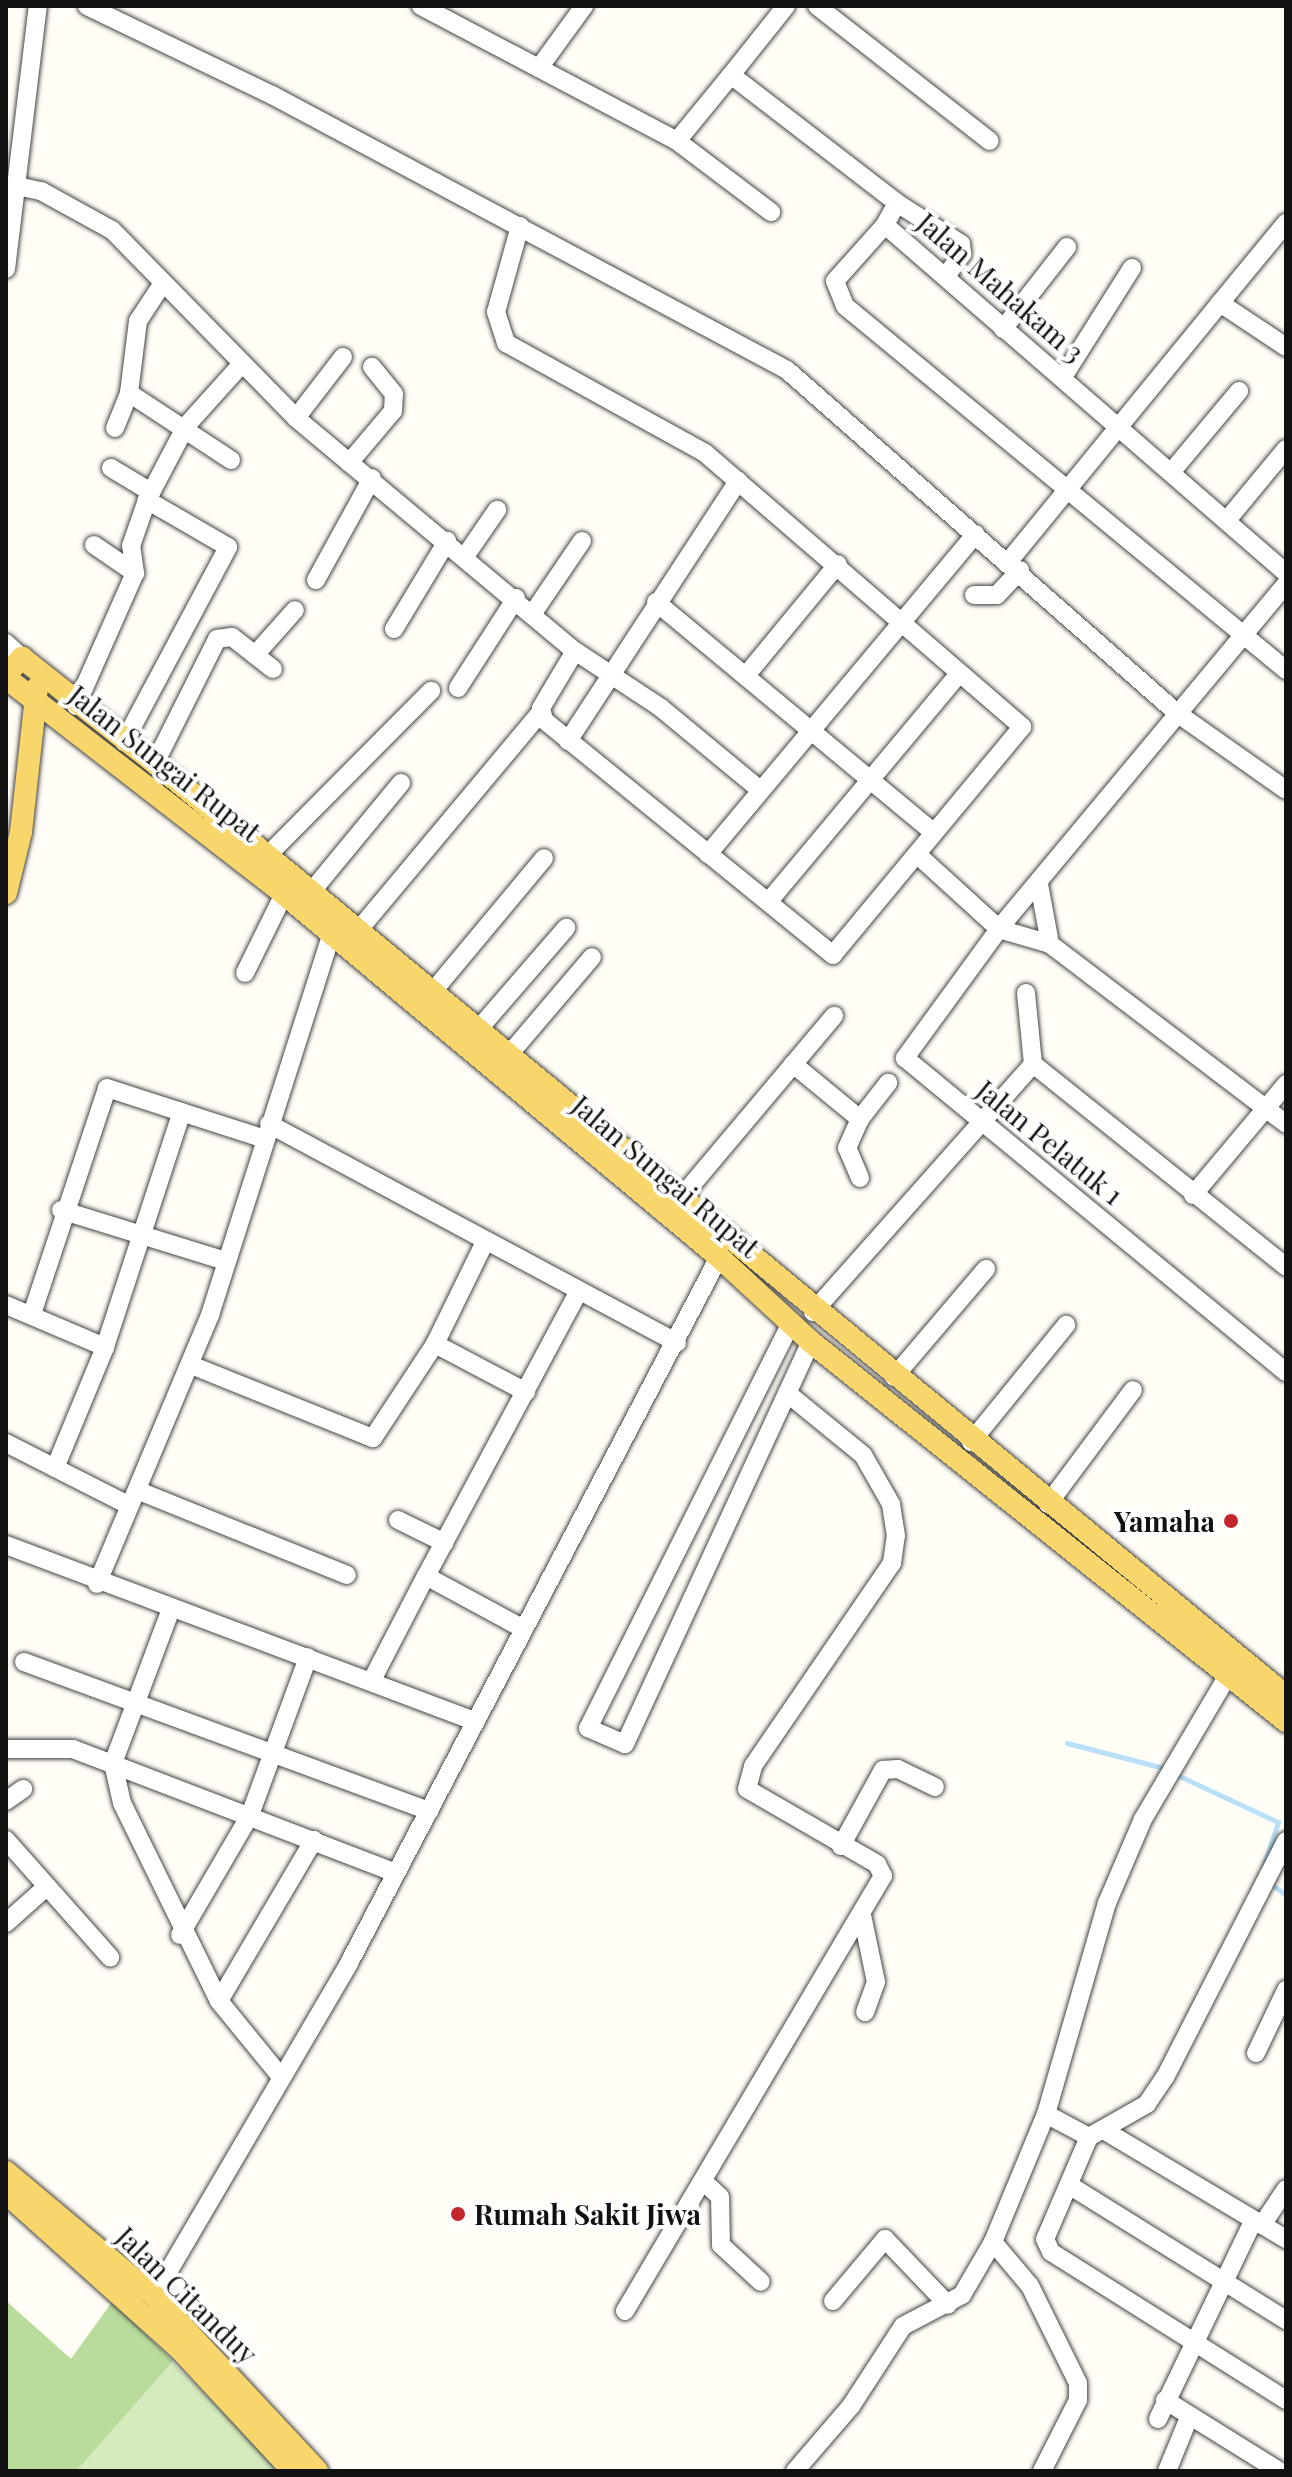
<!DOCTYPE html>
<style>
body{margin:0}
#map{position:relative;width:1292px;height:2477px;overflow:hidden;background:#fffdf5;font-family:"Playfair Display",serif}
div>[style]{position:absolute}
.green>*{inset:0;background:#d5ebbd}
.forest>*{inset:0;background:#b9dc9c}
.stream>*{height:5px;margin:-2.5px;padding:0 2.5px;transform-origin:2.5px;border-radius:2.5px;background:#b9e0f7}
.roads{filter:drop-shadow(0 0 2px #444) drop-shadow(0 0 2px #444)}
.minor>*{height:18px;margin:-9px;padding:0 9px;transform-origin:9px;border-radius:9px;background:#fff}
.major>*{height:22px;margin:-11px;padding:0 11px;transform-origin:11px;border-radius:11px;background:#f9d66b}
.dots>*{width:22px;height:22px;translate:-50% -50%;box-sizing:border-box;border:4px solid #fff;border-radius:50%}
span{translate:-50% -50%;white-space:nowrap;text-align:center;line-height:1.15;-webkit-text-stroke:8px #fff;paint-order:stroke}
.street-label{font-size:28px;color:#111}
.poi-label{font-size:28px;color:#111;font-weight:700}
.right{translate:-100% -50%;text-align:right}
.left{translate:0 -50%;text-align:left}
.frame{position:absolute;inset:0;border:8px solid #111;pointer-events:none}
</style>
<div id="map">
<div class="green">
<i style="clip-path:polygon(6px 2301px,71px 2359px,112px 2302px,282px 2471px,6px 2471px)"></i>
</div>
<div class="forest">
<i style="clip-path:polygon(6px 2301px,71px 2359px,112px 2302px,173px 2361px,76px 2471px,6px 2471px)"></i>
</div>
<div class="stream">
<i style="left:1067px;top:1743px;width:96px;rotate:14.5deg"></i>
<i style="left:1160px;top:1767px;width:130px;rotate:25deg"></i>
<i style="left:1278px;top:1822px;width:47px;rotate:108.4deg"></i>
<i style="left:1271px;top:1884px;width:19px;rotate:36deg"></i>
</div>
<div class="roads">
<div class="minor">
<i style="left:87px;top:6px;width:205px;rotate:25.7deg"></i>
<i style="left:272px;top:95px;width:584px;rotate:28.1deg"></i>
<i style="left:787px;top:370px;width:519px;rotate:41.33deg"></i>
<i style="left:1177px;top:713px;width:133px;rotate:35.2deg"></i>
<i style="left:421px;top:6px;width:289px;rotate:27.8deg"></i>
<i style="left:677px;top:141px;width:85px;rotate:-50.7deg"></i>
<i style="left:731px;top:75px;width:210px;rotate:37.6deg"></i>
<i style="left:897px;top:203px;width:25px;rotate:119deg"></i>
<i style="left:885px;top:225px;width:531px;rotate:40.95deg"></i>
<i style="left:817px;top:6px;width:219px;rotate:38deg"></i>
<i style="left:539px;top:68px;width:77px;rotate:-54deg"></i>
<i style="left:731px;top:75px;width:88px;rotate:-51.4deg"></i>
<i style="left:677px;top:141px;width:118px;rotate:37.1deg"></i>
<i style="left:17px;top:186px;width:25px;rotate:12deg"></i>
<i style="left:41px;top:191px;width:81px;rotate:28.8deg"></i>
<i style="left:112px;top:230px;width:263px;rotate:45.6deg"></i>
<i style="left:296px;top:418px;width:363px;rotate:39.9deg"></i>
<i style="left:575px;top:651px;width:103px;rotate:33.5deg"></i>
<i style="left:661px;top:708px;width:127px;rotate:39.6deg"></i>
<i style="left:897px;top:203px;width:76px;rotate:32.6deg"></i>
<i style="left:961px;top:244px;width:10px;rotate:84deg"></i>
<i style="left:962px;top:254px;width:27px;rotate:126deg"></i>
<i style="left:885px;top:225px;width:75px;rotate:131.8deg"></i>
<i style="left:835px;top:281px;width:27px;rotate:68deg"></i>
<i style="left:845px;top:306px;width:572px;rotate:39.54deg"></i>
<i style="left:520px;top:226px;width:89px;rotate:105.6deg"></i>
<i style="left:496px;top:312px;width:33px;rotate:72deg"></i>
<i style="left:506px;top:343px;width:227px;rotate:28.9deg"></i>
<i style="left:705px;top:453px;width:419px;rotate:40.8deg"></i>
<i style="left:1022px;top:727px;width:296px;rotate:129.7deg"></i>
<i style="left:833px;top:955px;width:372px;rotate:-140.9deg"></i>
<i style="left:544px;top:720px;width:12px;rotate:-104deg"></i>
<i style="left:541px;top:708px;width:66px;rotate:-59.2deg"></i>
<i style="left:6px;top:269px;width:265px;rotate:-83.1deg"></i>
<i style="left:1220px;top:303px;width:104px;rotate:-50.5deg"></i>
<i style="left:1003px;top:329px;width:104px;rotate:-52deg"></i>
<i style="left:1063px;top:377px;width:129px;rotate:-57.7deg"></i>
<i style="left:129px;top:393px;width:122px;rotate:33.3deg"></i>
<i style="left:296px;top:418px;width:77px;rotate:-52.4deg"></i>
<i style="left:115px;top:428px;width:38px;rotate:-68deg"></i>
<i style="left:129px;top:393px;width:73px;rotate:-82.9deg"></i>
<i style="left:138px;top:321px;width:42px;rotate:-56.7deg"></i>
<i style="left:349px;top:463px;width:68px;rotate:-49.8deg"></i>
<i style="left:393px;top:411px;width:17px;rotate:-87deg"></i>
<i style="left:394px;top:394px;width:35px;rotate:-129deg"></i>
<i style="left:111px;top:468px;width:47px;rotate:31deg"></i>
<i style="left:1173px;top:470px;width:103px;rotate:-50.1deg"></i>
<i style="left:1228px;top:519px;width:91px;rotate:-50.4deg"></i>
<i style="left:94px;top:545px;width:50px;rotate:34.3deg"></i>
<i style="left:466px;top:555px;width:55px;rotate:-55.4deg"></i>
<i style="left:1009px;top:561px;width:333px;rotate:-50.7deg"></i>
<i style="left:1220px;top:303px;width:79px;rotate:33.7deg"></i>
<i style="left:316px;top:580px;width:116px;rotate:-61.2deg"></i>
<i style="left:1286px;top:584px;width:449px;rotate:129.8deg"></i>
<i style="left:999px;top:929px;width:160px;rotate:126.1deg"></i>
<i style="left:905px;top:1058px;width:494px;rotate:39.5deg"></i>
<i style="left:974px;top:595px;width:23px"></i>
<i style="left:997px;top:595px;width:34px;rotate:-47deg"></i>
<i style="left:656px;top:602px;width:360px;rotate:39.7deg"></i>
<i style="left:533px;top:613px;width:87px;rotate:-55.8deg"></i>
<i style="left:394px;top:629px;width:103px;rotate:-58.9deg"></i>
<i style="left:6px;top:643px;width:22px;rotate:43deg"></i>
<i style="left:255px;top:655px;width:60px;rotate:-48.4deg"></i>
<i style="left:748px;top:673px;width:141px;rotate:-50.5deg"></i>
<i style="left:458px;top:688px;width:107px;rotate:-57.2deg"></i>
<i style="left:76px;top:706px;width:145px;rotate:-66.1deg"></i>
<i style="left:135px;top:573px;width:27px;rotate:-98deg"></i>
<i style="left:131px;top:546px;width:49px;rotate:-70.8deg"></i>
<i style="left:147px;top:500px;width:84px;rotate:-62.2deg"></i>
<i style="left:186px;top:426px;width:81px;rotate:-48deg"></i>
<i style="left:568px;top:741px;width:311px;rotate:-56.8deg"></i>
<i style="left:124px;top:742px;width:221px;rotate:-61.9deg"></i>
<i style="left:228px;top:547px;width:94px;rotate:-149.9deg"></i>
<i style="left:155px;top:763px;width:139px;rotate:-63.4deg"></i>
<i style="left:217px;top:639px;width:15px;rotate:-8deg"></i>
<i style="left:232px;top:637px;width:52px;rotate:38deg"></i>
<i style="left:708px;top:854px;width:417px;rotate:-50.1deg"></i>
<i style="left:267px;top:856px;width:233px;rotate:-45.2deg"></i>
<i style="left:920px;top:857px;width:107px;rotate:42.3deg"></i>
<i style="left:999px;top:929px;width:53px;rotate:16.4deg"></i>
<i style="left:1050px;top:944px;width:297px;rotate:37.3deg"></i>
<i style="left:1039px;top:884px;width:61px;rotate:79.6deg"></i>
<i style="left:312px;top:891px;width:140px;rotate:-50.5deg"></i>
<i style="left:769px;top:901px;width:296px;rotate:-50.1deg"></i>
<i style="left:357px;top:932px;width:285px;rotate:-50.1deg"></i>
<i style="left:245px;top:973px;width:88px;rotate:-63.7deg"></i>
<i style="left:1026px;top:993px;width:71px;rotate:84.4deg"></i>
<i style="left:1033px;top:1064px;width:324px;rotate:38.7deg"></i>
<i style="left:430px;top:995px;width:178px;rotate:-50.2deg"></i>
<i style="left:476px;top:1032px;width:138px;rotate:-49.1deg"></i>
<i style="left:507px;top:1057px;width:131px;rotate:-49.6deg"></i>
<i style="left:793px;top:1064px;width:87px;rotate:39.4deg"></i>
<i style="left:860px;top:1119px;width:46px;rotate:-52.1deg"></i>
<i style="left:269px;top:1124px;width:463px;rotate:28.2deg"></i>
<i style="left:860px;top:1178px;width:33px;rotate:-113deg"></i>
<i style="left:847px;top:1148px;width:32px;rotate:-66deg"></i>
<i style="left:1193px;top:1195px;width:145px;rotate:-50deg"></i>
<i style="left:679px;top:1200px;width:241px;rotate:-49.9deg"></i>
<i style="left:61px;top:1210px;width:173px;rotate:17.2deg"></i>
<i style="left:6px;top:1305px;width:108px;rotate:23deg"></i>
<i style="left:813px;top:1312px;width:332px;rotate:-48.4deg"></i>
<i style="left:32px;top:1314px;width:238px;rotate:-71.6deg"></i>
<i style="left:107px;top:1088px;width:163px;rotate:17.9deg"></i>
<i style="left:790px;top:1325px;width:451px;rotate:116.6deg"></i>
<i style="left:588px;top:1728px;width:40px;rotate:23.4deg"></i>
<i style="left:625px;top:1744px;width:443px;rotate:-65.2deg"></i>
<i style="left:435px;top:1344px;width:103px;rotate:27.8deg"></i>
<i style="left:191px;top:1365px;width:196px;rotate:21.9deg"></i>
<i style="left:373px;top:1438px;width:113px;rotate:-56.6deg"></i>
<i style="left:435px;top:1344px;width:114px;rotate:-63.9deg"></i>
<i style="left:894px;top:1377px;width:142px;rotate:-49.6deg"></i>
<i style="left:971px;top:1442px;width:151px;rotate:-50.9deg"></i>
<i style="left:6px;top:1443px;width:137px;rotate:26.9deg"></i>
<i style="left:55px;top:1468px;width:131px;rotate:-67.5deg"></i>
<i style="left:105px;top:1347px;width:247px;rotate:-71.9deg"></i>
<i style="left:139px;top:1491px;width:224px;rotate:22deg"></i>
<i style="left:1048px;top:1504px;width:142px;rotate:-53.3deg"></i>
<i style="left:398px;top:1520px;width:52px;rotate:26.1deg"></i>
<i style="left:6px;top:1545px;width:498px;rotate:20.6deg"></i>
<i style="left:97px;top:1584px;width:292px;rotate:-67.2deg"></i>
<i style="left:210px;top:1315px;width:411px;rotate:-72.3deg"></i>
<i style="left:171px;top:1609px;width:165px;rotate:110.6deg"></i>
<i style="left:113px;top:1763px;width:41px;rotate:77.3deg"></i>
<i style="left:122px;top:1803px;width:220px;rotate:63.9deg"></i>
<i style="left:219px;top:2001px;width:98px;rotate:50.8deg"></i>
<i style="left:522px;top:1628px;width:109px;rotate:-151.6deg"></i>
<i style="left:426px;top:1576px;width:323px;rotate:-61.8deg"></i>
<i style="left:24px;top:1662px;width:432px;rotate:20.2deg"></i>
<i style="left:372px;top:1680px;width:117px;rotate:-62.6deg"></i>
<i style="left:6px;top:1749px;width:67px"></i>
<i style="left:73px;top:1749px;width:346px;rotate:21deg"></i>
<i style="left:6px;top:1801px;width:21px;rotate:-35deg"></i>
<i style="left:6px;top:1840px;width:157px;rotate:48.4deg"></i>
<i style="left:1286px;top:1841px;width:265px;rotate:117.1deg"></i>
<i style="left:1165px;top:2077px;width:32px;rotate:124deg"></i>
<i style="left:1147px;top:2104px;width:67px;rotate:150.4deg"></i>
<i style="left:1089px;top:2137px;width:111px;rotate:113.3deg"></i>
<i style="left:1045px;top:2239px;width:14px;rotate:65deg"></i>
<i style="left:1051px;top:2252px;width:278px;rotate:32.2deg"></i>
<i style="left:841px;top:1846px;width:87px;rotate:-61.1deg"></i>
<i style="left:883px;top:1770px;width:15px;rotate:-4deg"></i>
<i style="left:898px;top:1769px;width:41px;rotate:25.9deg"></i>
<i style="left:862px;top:1915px;width:68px;rotate:78.2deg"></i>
<i style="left:876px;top:1982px;width:32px;rotate:110deg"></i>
<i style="left:6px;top:1923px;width:51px;rotate:-41.8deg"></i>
<i style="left:180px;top:1935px;width:139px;rotate:-59.7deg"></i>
<i style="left:250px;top:1815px;width:168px;rotate:-69.8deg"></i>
<i style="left:219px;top:2001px;width:187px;rotate:-59.5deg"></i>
<i style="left:1256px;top:2053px;width:70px;rotate:-64.5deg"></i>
<i style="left:1046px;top:2114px;width:49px;rotate:28.1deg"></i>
<i style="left:1107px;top:2132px;width:209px;rotate:30.9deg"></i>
<i style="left:703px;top:2181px;width:23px;rotate:43deg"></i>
<i style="left:720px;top:2197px;width:48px;rotate:88.8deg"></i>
<i style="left:721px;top:2245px;width:54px;rotate:42.8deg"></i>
<i style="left:1069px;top:2185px;width:256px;rotate:31.9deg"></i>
<i style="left:1262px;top:2225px;width:43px;rotate:-56.3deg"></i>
<i style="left:993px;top:2242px;width:57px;rotate:49.9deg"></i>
<i style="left:1030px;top:2286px;width:108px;rotate:63.7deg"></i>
<i style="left:1078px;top:2383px;width:17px;rotate:90deg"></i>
<i style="left:1078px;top:2400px;width:80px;rotate:116.9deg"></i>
<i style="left:154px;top:2296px;width:386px;rotate:-59.6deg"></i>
<i style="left:349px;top:1963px;width:797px;rotate:-62.34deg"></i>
<i style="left:833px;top:2301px;width:81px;rotate:-50deg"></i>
<i style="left:885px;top:2239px;width:91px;rotate:46.3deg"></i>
<i style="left:625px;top:2311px;width:506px;rotate:-59.33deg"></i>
<i style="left:883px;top:1876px;width:13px;rotate:-117deg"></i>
<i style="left:877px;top:1864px;width:150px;rotate:-150deg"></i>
<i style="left:747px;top:1789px;width:24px;rotate:-75deg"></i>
<i style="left:753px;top:1766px;width:246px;rotate:-55.6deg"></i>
<i style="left:892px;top:1563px;width:27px;rotate:-82deg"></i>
<i style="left:896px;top:1536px;width:32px;rotate:-99deg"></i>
<i style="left:891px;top:1504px;width:56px;rotate:-119.7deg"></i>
<i style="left:863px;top:1455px;width:98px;rotate:-140.8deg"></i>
<i style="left:1165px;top:2400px;width:134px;rotate:31.9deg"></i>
<i style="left:1158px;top:2419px;width:219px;rotate:-64.3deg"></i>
<i style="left:795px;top:2471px;width:86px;rotate:-49.3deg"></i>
<i style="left:851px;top:2406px;width:95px;rotate:-57deg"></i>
<i style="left:903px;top:2326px;width:67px;rotate:-27.7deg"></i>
<i style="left:962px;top:2295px;width:61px;rotate:-59.7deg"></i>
<i style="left:993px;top:2242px;width:139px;rotate:-67.5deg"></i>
<i style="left:1046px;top:2114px;width:220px;rotate:-73.9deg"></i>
<i style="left:1107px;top:1903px;width:91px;rotate:-66.8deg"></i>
<i style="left:1143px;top:1819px;width:167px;rotate:-59.4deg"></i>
<i style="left:1167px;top:2471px;width:55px;rotate:-67.6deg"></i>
</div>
<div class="major">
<i style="left:6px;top:674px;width:23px;rotate:-45deg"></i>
<i style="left:22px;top:658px;width:169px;rotate:38.3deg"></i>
<i style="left:155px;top:763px;width:1466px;rotate:39.52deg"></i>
<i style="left:6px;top:678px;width:352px;rotate:37.8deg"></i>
<i style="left:284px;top:894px;width:567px;rotate:39.84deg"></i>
<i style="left:719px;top:1257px;width:125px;rotate:42.7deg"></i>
<i style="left:811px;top:1342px;width:608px;rotate:38.59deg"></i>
<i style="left:6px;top:893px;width:63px;rotate:-76.2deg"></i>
<i style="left:21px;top:832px;width:145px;rotate:-83.7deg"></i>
<i style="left:6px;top:2172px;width:193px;rotate:40deg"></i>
<i style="left:154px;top:2296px;width:239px;rotate:47deg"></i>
<i style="left:6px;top:2193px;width:234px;rotate:41.9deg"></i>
<i style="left:180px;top:2349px;width:166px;rotate:47.2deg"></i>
</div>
</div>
<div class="dots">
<i style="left:1231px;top:1521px;background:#c4262e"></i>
<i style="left:458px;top:2214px;background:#c4262e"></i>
</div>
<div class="street-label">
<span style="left:1001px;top:287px;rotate:41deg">Jalan Mahakam 3</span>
<span style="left:165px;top:763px;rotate:38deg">Jalan Sungai Rupat</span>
<span style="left:1050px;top:1142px;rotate:39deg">Jalan Pelatuk 1</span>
<span style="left:666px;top:1176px;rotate:40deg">Jalan Sungai Rupat</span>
<span style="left:187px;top:2295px;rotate:44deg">Jalan Citanduy</span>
</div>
<div class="poi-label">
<span class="right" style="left:1215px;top:1521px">Yamaha</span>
<span class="left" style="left:474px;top:2214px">Rumah Sakit Jiwa</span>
</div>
<div class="frame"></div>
</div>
